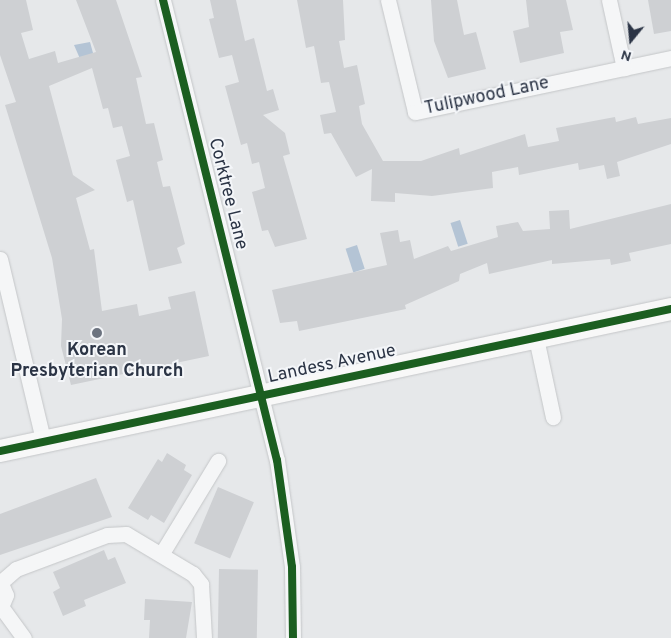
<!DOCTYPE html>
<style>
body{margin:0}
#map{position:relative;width:671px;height:638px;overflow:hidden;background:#e6e8ea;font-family:Overpass,sans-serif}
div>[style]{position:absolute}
.water>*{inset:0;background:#b4c4d5;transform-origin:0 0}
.building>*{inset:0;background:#ced0d3;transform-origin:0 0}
.roads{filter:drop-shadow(0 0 1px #c4c6c8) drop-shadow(0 0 1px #c4c6c8)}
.minor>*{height:15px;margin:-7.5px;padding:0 7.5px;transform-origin:7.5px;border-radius:7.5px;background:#f5f6f7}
.secondary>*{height:22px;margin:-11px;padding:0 11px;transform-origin:11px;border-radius:11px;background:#f8f8f8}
.cycleway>*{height:8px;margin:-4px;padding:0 4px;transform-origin:4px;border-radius:4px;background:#1b5e20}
.dots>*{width:14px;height:14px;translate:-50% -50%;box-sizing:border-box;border:2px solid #f4f6f9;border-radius:50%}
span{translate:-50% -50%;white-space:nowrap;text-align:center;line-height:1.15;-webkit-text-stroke:4px #f4f6f9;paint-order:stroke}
.street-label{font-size:18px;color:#2b3445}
.poi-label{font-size:18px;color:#2b3445;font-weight:700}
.north{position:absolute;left:606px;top:15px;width:50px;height:50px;-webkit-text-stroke:4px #f4f6f9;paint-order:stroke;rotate:197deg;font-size:14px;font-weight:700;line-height:20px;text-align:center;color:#2b3445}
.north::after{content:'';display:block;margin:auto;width:18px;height:22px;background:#2b3445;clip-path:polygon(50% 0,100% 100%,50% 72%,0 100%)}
</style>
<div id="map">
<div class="water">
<i style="clip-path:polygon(90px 42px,96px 64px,84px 68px,74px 45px)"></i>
<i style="left:460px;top:220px;width:25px;height:10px;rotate:72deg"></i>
<i style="left:357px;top:245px;width:25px;height:12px;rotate:72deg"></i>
</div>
<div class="building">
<i style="clip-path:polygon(0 0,26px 0,33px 30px,21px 33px,29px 59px,55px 51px,58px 63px,96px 52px,76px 0,116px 0,142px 77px,136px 78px,146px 124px,154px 123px,163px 160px,157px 162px,163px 187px,170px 186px,185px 244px,177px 248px,182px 263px,149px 271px,133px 200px,127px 202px,116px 160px,130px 156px,122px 126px,113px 128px,108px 108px,103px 109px,92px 68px,49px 86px,73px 175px,95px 190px,76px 198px,90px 250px,94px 249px,102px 311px,137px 304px,139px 316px,171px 309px,168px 297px,195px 291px,209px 356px,71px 385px,61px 346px,62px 319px,52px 258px,5px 105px,16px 102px,0 55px)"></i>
<i style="clip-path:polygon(210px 0,236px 0,245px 41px,254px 38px,267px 91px,273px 89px,279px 110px,263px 115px,285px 133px,290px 154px,283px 156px,307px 239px,275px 247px,268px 230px,262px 231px,252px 192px,265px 188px,259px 162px,252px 164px,247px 143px,241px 145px,225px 86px,239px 82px,232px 55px,219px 58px,209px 19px,214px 18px)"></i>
<i style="clip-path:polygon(297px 0,343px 0,345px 40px,339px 41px,344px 68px,357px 65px,365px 104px,359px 106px,362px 124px,383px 161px,421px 161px,459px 148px,460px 155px,525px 134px,528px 147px,559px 141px,556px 128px,615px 117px,616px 122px,636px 117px,638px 124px,671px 118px,671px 144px,617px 162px,620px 176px,607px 179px,604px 165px,579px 170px,578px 163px,519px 175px,518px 167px,492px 172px,493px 188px,432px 196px,395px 193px,395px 202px,371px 201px,372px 169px,356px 177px,331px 133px,324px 134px,320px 115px,336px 112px,329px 82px,321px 83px,314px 46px,306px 48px)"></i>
<i style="clip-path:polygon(431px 0,457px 0,464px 35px,476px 32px,486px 69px,448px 78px,434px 41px)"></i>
<i style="clip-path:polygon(526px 0,566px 0,573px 30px,560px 32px,564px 53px,520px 63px,513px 31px,529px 27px)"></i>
<i style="clip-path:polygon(648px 0,671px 0,671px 31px,654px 34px)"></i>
<i style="clip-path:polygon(671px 204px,671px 244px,629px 253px,631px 261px,611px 265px,610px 259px,552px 264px,552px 260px,489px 274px,487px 263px,460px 274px,459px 281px,405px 305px,406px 309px,299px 331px,297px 321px,280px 323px,272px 290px,387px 265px,380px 233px,398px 230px,400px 242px,410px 240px,414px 259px,448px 246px,451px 251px,498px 237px,496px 226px,518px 222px,523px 231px,550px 229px,549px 211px,569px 210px,570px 229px)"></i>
<i style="clip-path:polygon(167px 453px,186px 465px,184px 470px,192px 475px,164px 523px,151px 515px,148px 520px,128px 508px,158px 459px,162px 462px)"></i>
<i style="clip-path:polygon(96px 478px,112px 517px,0 555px,0 514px)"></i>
<i style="left:218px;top:487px;width:39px;height:61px;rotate:23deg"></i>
<i style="clip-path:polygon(104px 550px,108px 560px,115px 557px,126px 583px,84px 600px,86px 606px,63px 616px,53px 592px,60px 588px,53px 572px)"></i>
<i style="left:219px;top:569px;width:39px;height:69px;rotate:1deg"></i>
<i style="clip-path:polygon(145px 599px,192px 602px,186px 638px,149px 638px,150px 620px,144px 620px)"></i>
</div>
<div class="roads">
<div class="minor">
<i style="left:163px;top:0;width:474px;rotate:76.1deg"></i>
<i style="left:277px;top:460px;width:108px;rotate:82deg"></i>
<i style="left:292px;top:567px;width:71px;rotate:89.2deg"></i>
<i style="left:388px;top:0;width:115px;rotate:76.4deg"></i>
<i style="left:415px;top:112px;width:262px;rotate:-11.9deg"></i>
<i style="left:609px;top:0;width:70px;rotate:77.6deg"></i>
<i style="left:0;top:259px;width:185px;rotate:76.6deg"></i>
<i style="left:536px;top:338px;width:81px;rotate:77.9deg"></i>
<i style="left:162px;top:553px;width:108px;rotate:-58.7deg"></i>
<i style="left:0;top:581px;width:15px;rotate:67deg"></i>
<i style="left:6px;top:595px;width:15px;rotate:113deg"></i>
<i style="left:1px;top:582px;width:20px;rotate:-41deg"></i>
<i style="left:16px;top:569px;width:97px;rotate:-20.5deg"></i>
<i style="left:107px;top:535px;width:19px;rotate:-3deg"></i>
<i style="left:126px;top:534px;width:78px;rotate:30.8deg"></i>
<i style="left:193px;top:574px;width:13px;rotate:51deg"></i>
<i style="left:201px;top:584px;width:54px;rotate:86.8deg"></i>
<i style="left:2px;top:608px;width:37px;rotate:54deg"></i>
</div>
<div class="secondary">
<i style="left:0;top:451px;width:686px;rotate:-11.95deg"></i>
</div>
</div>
<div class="cycleway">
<i style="left:163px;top:0;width:474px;rotate:76.1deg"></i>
<i style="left:277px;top:460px;width:108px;rotate:82deg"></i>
<i style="left:292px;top:567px;width:71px;rotate:89.2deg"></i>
<i style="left:0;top:451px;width:686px;rotate:-11.95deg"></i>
</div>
<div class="dots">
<i style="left:97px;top:333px;background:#6c737f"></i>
</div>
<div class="street-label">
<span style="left:487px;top:97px;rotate:-12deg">Tulipwood Lane</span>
<span style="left:227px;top:194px;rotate:76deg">Corktree Lane</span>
<span style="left:332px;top:365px;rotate:-12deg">Landess Avenue</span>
</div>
<div class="poi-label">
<span style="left:97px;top:362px">Korean<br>Presbyterian Church</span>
</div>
<div class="north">N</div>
</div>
